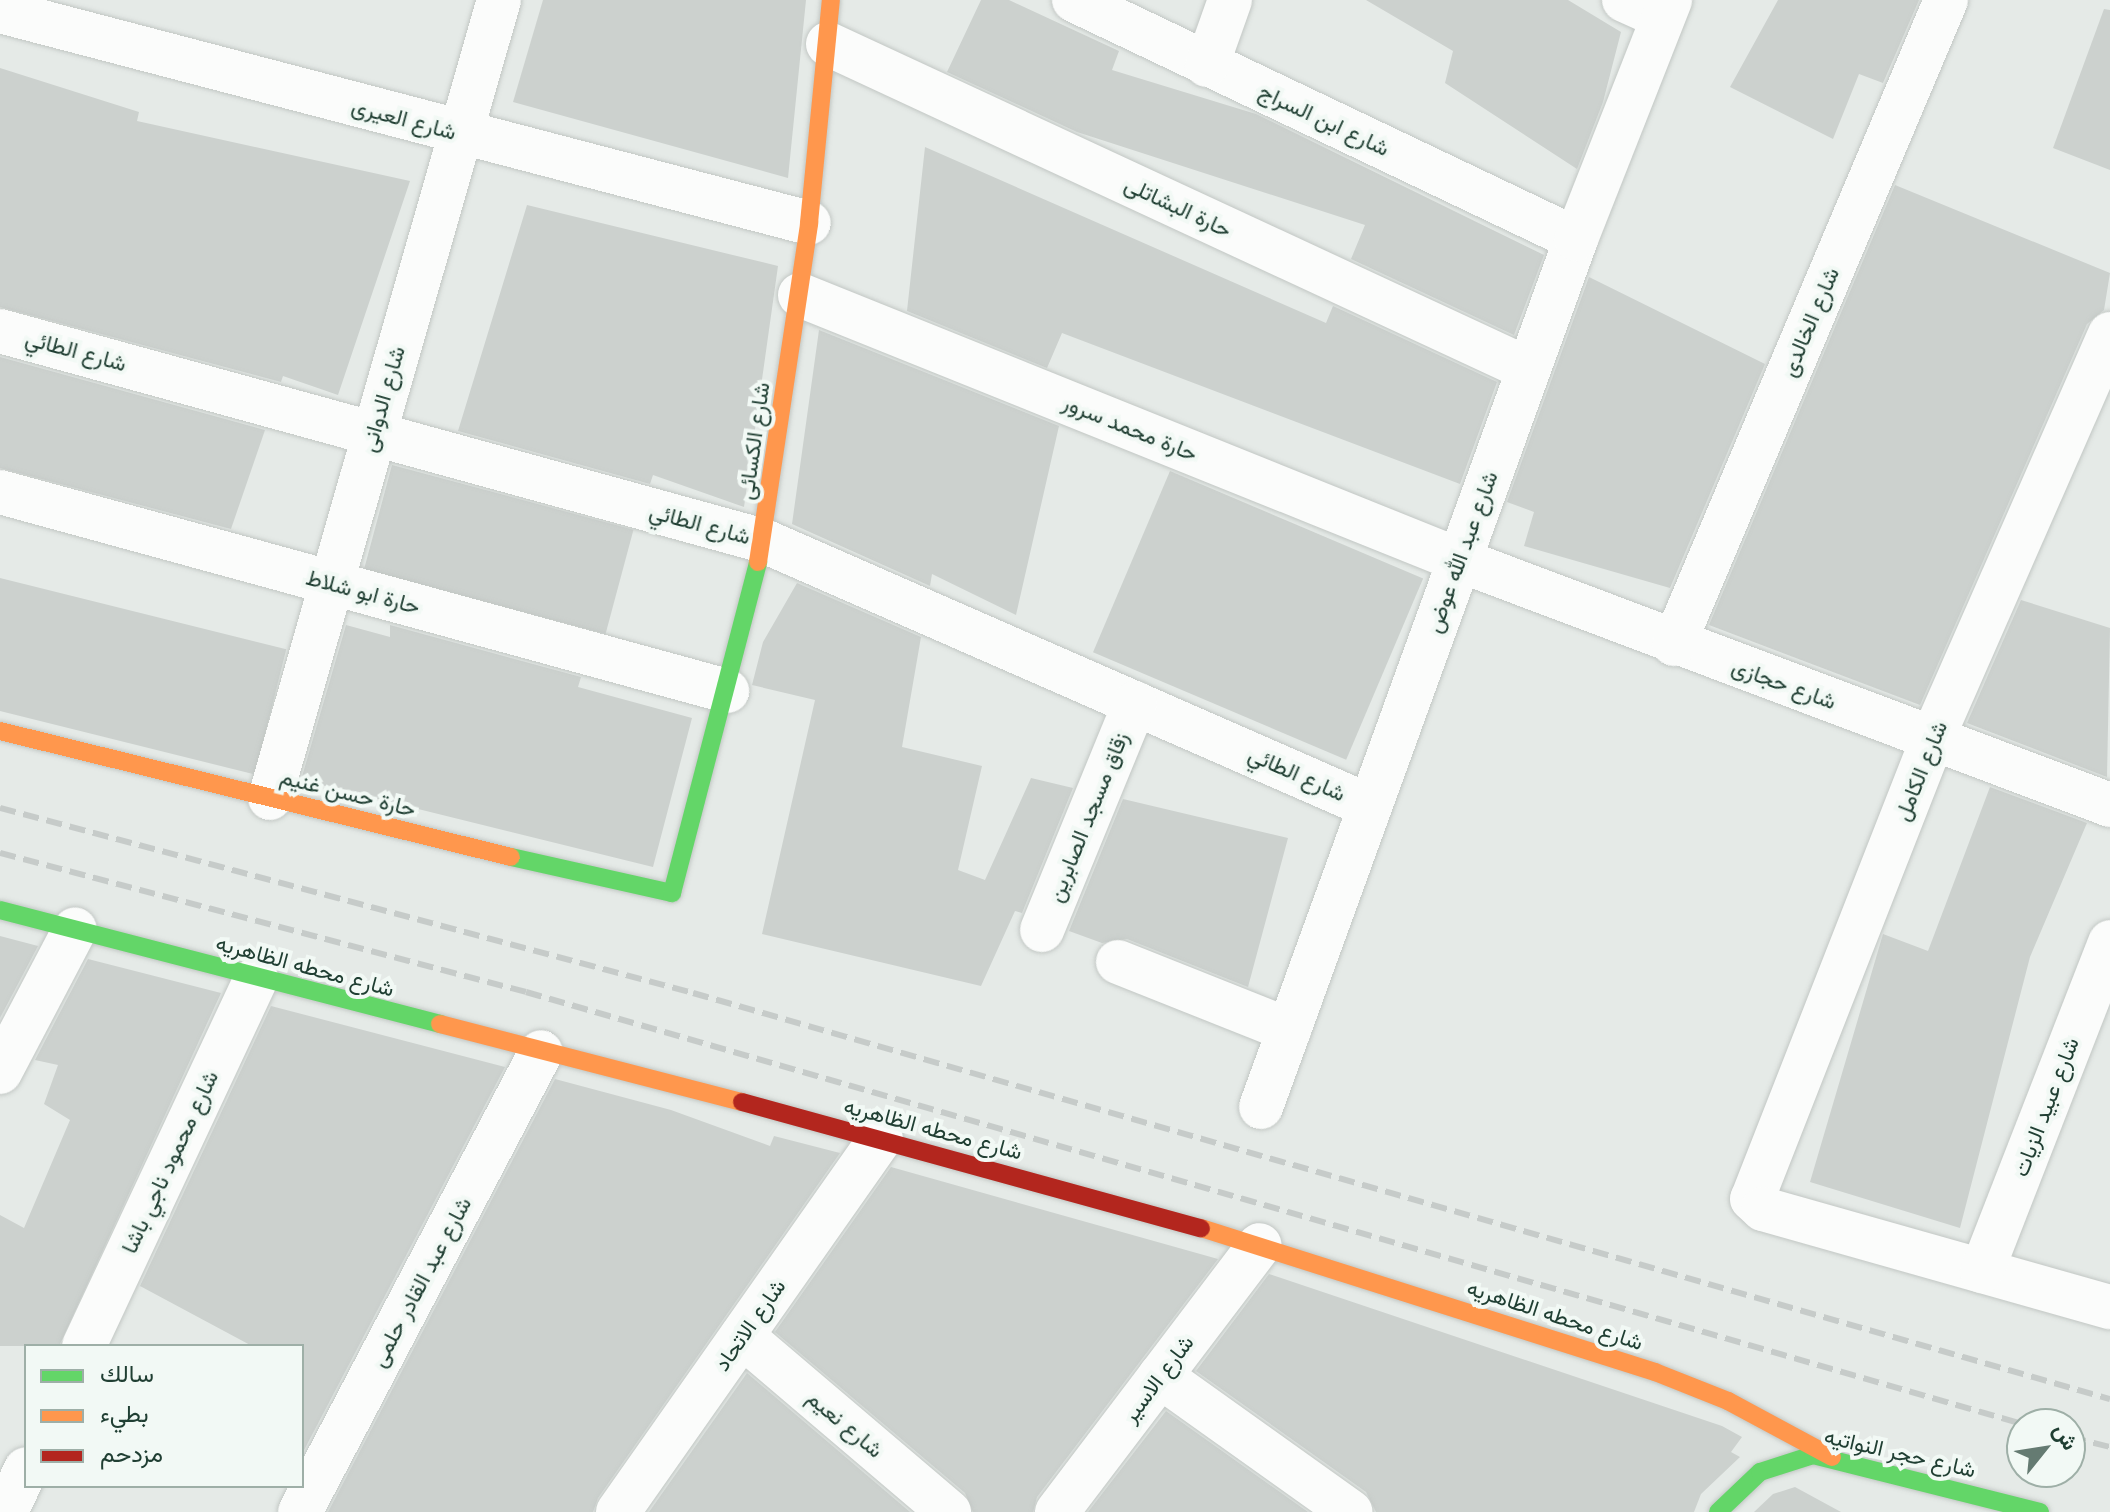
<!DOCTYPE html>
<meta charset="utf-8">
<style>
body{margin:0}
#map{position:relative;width:2110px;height:1512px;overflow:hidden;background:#e5eae7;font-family:Helvetica,Vazirmatn,sans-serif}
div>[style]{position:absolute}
.building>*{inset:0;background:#ccd1ce;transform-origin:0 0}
.roads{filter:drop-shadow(0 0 2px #c2c7c4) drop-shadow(0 0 2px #c2c7c4)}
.street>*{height:44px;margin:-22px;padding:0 22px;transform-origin:22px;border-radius:22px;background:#fbfcfb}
.fast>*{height:18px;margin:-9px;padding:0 9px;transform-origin:9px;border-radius:9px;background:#63d668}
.slow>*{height:18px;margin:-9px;padding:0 9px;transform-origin:9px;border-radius:9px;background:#ff974d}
.jam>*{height:18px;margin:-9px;padding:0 9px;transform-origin:9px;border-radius:9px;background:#b3261e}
.rail>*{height:6px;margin-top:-3px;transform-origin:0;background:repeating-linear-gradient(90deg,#c6cbc9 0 16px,transparent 0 24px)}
span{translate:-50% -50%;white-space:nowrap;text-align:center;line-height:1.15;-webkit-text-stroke:8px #f2f9f5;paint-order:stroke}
.street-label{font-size:22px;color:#203f33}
.legend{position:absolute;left:24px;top:1344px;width:280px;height:144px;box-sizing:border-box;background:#f2f9f5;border:2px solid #9eafa7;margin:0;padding:10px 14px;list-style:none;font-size:24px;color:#203f33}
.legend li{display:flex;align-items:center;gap:16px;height:40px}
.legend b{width:40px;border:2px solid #9eafa7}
.north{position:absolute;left:2006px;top:1408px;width:80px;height:80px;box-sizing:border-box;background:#f2f9f5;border:2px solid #9eafa7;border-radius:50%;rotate:60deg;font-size:22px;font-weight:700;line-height:32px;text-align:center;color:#203f33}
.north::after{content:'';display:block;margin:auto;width:28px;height:36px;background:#657b72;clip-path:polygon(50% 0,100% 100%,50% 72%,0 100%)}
</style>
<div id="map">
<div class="building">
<i style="clip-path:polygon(543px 0,806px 0,788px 178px,513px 102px)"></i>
<i style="clip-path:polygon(981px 0,1009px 0,1119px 51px,1112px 70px,1256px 114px,1544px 255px,1514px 335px,1351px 259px,1365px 225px,1077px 132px,947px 72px)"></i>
<i style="clip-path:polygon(1366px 0,1568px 0,1621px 32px,1603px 102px,1577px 169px,1445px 83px,1453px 51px)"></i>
<i style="clip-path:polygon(1778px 0,1919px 0,1883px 83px,1859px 74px,1833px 139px,1730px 87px)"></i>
<i style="clip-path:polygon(2104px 9px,2110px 10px,2110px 170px,2053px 148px)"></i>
<i style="clip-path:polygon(0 68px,139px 112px,137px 121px,410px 181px,338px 395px,283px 376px,281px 382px,0 307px)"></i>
<i style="clip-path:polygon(925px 147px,1326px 323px,1333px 306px,1497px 382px,1460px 484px,1062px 333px,1047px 368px,907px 311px)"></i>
<i style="clip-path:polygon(1895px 185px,2110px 273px,2104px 310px,2087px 324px,1920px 705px,1709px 625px)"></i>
<i style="clip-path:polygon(527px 205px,778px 266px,744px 507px,653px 475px,650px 484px,458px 431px)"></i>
<i style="clip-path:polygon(1589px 277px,1765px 364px,1670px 588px,1524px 546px,1534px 512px,1507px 502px)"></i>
<i style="clip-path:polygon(819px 330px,1059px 426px,1016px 615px,932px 574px,930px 586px,792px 524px)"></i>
<i style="clip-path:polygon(0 357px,265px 430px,231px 529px,0 468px)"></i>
<i style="left:392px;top:465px;width:250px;height:108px;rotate:15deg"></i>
<i style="left:1170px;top:471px;width:275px;height:197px;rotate:23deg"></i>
<i style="left:0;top:578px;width:295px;height:129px;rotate:14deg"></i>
<i style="clip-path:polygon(797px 583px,921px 637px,902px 747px,982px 766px,958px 870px,985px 880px,1031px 778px,1073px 788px,1022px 913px,1015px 911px,981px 986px,762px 934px,815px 700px,752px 685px,763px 642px)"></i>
<i style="clip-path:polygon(2021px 600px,2110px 628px,2107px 777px,1967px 723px)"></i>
<i style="clip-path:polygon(346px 625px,390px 637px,390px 625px,581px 677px,578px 687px,692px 718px,653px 867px,301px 780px)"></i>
<i style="clip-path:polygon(1990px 787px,2087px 823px,2030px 957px,1960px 1228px,1810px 1182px,1883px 934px,1928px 951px)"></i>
<i style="clip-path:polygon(1123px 799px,1288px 838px,1248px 987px,1127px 939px,1102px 943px,1069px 931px)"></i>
<i style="clip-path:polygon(0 936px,38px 946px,0 1018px)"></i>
<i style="clip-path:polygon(88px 959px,221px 993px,59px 1346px,0 1346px,0 1215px,24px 1228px,70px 1120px,44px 1104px,58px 1065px,35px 1060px)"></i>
<i style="clip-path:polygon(271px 1006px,505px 1067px,302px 1454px,302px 1346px,252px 1346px,140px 1286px)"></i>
<i style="clip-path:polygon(555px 1079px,671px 1110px,770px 1146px,774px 1136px,840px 1153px,598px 1498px,593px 1512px,328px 1512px)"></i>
<i style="clip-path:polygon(891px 1167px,1218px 1259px,1037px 1497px,1033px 1512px,973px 1512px,965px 1493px,775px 1332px)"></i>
<i style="clip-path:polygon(1269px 1274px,1722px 1426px,1742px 1437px,1731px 1452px,1740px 1457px,1701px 1494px,1694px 1512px,1376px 1512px,1366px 1492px,1196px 1371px)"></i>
<i style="clip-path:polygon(747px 1373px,910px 1512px,649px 1512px)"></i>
<i style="clip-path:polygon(1166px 1411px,1308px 1512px,1088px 1512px)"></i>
<i style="clip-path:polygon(1795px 1487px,1841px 1512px,1754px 1512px,1773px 1494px)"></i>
</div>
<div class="roads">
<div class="street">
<i style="left:1074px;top:0;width:556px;rotate:25.46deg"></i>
<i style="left:1624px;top:0;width:42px;rotate:24.1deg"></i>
<i style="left:0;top:11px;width:836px;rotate:14.68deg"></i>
<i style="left:828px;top:44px;width:772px;rotate:24.9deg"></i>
<i style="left:1207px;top:65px;width:69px;rotate:-70.5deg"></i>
<i style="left:800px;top:295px;width:710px;rotate:21.91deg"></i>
<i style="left:1459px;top:560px;width:696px;rotate:20.62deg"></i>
<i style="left:0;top:331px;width:792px;rotate:15.37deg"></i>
<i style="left:764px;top:541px;width:660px;rotate:23.65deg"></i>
<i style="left:2110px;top:334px;width:441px;rotate:113.7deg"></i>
<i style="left:1933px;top:738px;width:495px;rotate:111.4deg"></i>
<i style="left:1752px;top:1199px;width:15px;rotate:42deg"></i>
<i style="left:1763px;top:1209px;width:361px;rotate:15.8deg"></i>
<i style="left:0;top:492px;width:754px;rotate:15.31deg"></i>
<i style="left:1674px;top:644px;width:699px;rotate:-67.1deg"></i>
<i style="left:270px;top:798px;width:830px;rotate:-73.99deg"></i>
<i style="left:1042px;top:930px;width:245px;rotate:-67.7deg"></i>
<i style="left:1118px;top:962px;width:184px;rotate:21.7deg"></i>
<i style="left:0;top:1072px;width:161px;rotate:-62.3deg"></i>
<i style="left:1261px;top:1107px;width:923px;rotate:-70.05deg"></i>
<i style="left:1576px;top:239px;width:257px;rotate:-68.5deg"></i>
<i style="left:1982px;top:1271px;width:353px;rotate:-68.7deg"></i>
<i style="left:742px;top:1336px;width:272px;rotate:40.4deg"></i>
<i style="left:84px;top:1346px;width:406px;rotate:-64.9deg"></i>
<i style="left:1160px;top:1376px;width:234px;rotate:35.5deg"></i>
<i style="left:6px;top:1512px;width:47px;rotate:-65.1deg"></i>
<i style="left:300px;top:1512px;width:519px;rotate:-62.35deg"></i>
<i style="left:618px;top:1512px;width:457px;rotate:-54.9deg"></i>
<i style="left:1057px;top:1512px;width:335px;rotate:-52.8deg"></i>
</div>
<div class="fast">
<i style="left:511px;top:857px;width:165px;rotate:12.6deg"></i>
<i style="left:672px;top:893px;width:342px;rotate:-75.4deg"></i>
<i style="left:0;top:910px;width:455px;rotate:14.5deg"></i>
<i style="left:1718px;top:1512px;width:58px;rotate:-43.6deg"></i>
<i style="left:1760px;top:1472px;width:56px;rotate:-17.8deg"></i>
<i style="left:1813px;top:1455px;width:234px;rotate:14.1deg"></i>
</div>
<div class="slow">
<i style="left:758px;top:562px;width:343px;rotate:-81.4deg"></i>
<i style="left:809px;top:223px;width:224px;rotate:-84.4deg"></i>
<i style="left:0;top:731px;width:526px;rotate:13.85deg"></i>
<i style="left:440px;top:1024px;width:312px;rotate:14.5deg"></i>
<i style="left:1201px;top:1228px;width:476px;rotate:17.6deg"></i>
<i style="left:1655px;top:1372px;width:79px;rotate:21.7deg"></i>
<i style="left:1728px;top:1401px;width:118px;rotate:28.3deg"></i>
</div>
<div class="jam">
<i style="left:742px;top:1102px;width:476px;rotate:15.4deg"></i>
</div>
</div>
<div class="rail">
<i style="left:0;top:808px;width:717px;rotate:14.95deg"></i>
<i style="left:693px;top:993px;width:1474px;rotate:15.99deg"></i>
<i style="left:0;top:853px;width:544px;rotate:14.8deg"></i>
<i style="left:526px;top:992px;width:1558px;rotate:16.1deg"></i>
<i style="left:2070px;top:1437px;width:41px;rotate:14deg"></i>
</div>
<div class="street-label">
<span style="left:404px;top:119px;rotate:15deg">شارع العيرى</span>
<span style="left:1324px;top:120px;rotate:25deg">شارع ابن السراج</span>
<span style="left:1178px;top:207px;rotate:25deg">حارة البشاتلى</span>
<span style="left:1810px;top:322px;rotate:-67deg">شارع الخالدى</span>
<span style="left:76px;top:351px;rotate:15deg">شارع الطائي</span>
<span style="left:383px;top:399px;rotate:-74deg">شارع الدوانى</span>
<span style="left:1130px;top:428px;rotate:22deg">حارة محمد سرور</span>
<span style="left:754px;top:441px;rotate:-82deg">شارع الكسائى</span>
<span style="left:700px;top:524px;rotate:15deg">شارع الطائي</span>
<span style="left:1462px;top:552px;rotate:-70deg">شارع عبد الله عوض</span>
<span style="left:363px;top:592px;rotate:15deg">حارة ابو شلاط</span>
<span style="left:1784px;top:684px;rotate:20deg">شارع حجازى</span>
<span style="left:1921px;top:771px;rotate:-68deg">شارع الكامل</span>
<span style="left:1297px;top:774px;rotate:24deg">شارع الطائي</span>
<span style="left:348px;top:793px;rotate:14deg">حارة حسن غنيم</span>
<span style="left:1088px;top:817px;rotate:-68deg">زقاق مسجد الصابرين</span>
<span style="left:305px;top:966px;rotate:15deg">شارع محطه الظاهريه</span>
<span style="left:2046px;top:1107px;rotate:-69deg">شارع عبيد الزيات</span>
<span style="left:933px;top:1129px;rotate:15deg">شارع محطه الظاهريه</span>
<span style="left:170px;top:1162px;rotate:-65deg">شارع محمود ناجي باشا</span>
<span style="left:421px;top:1282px;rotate:-62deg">شارع عبد القادر حلمى</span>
<span style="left:1555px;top:1315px;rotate:18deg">شارع محطه الظاهريه</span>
<span style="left:750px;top:1325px;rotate:-55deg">شارع الاتحاد</span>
<span style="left:1158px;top:1379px;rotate:-53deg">شارع الاسير</span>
<span style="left:845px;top:1424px;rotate:40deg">شارع نعيم</span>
<span style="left:1900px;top:1453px;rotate:13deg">شارع حجر النواتيه</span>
</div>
<ul class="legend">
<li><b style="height:10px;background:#63d668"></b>سالك</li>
<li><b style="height:10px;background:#ff974d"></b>بطيء</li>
<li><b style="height:10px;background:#b3261e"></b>مزدحم</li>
</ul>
<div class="north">ش</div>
</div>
